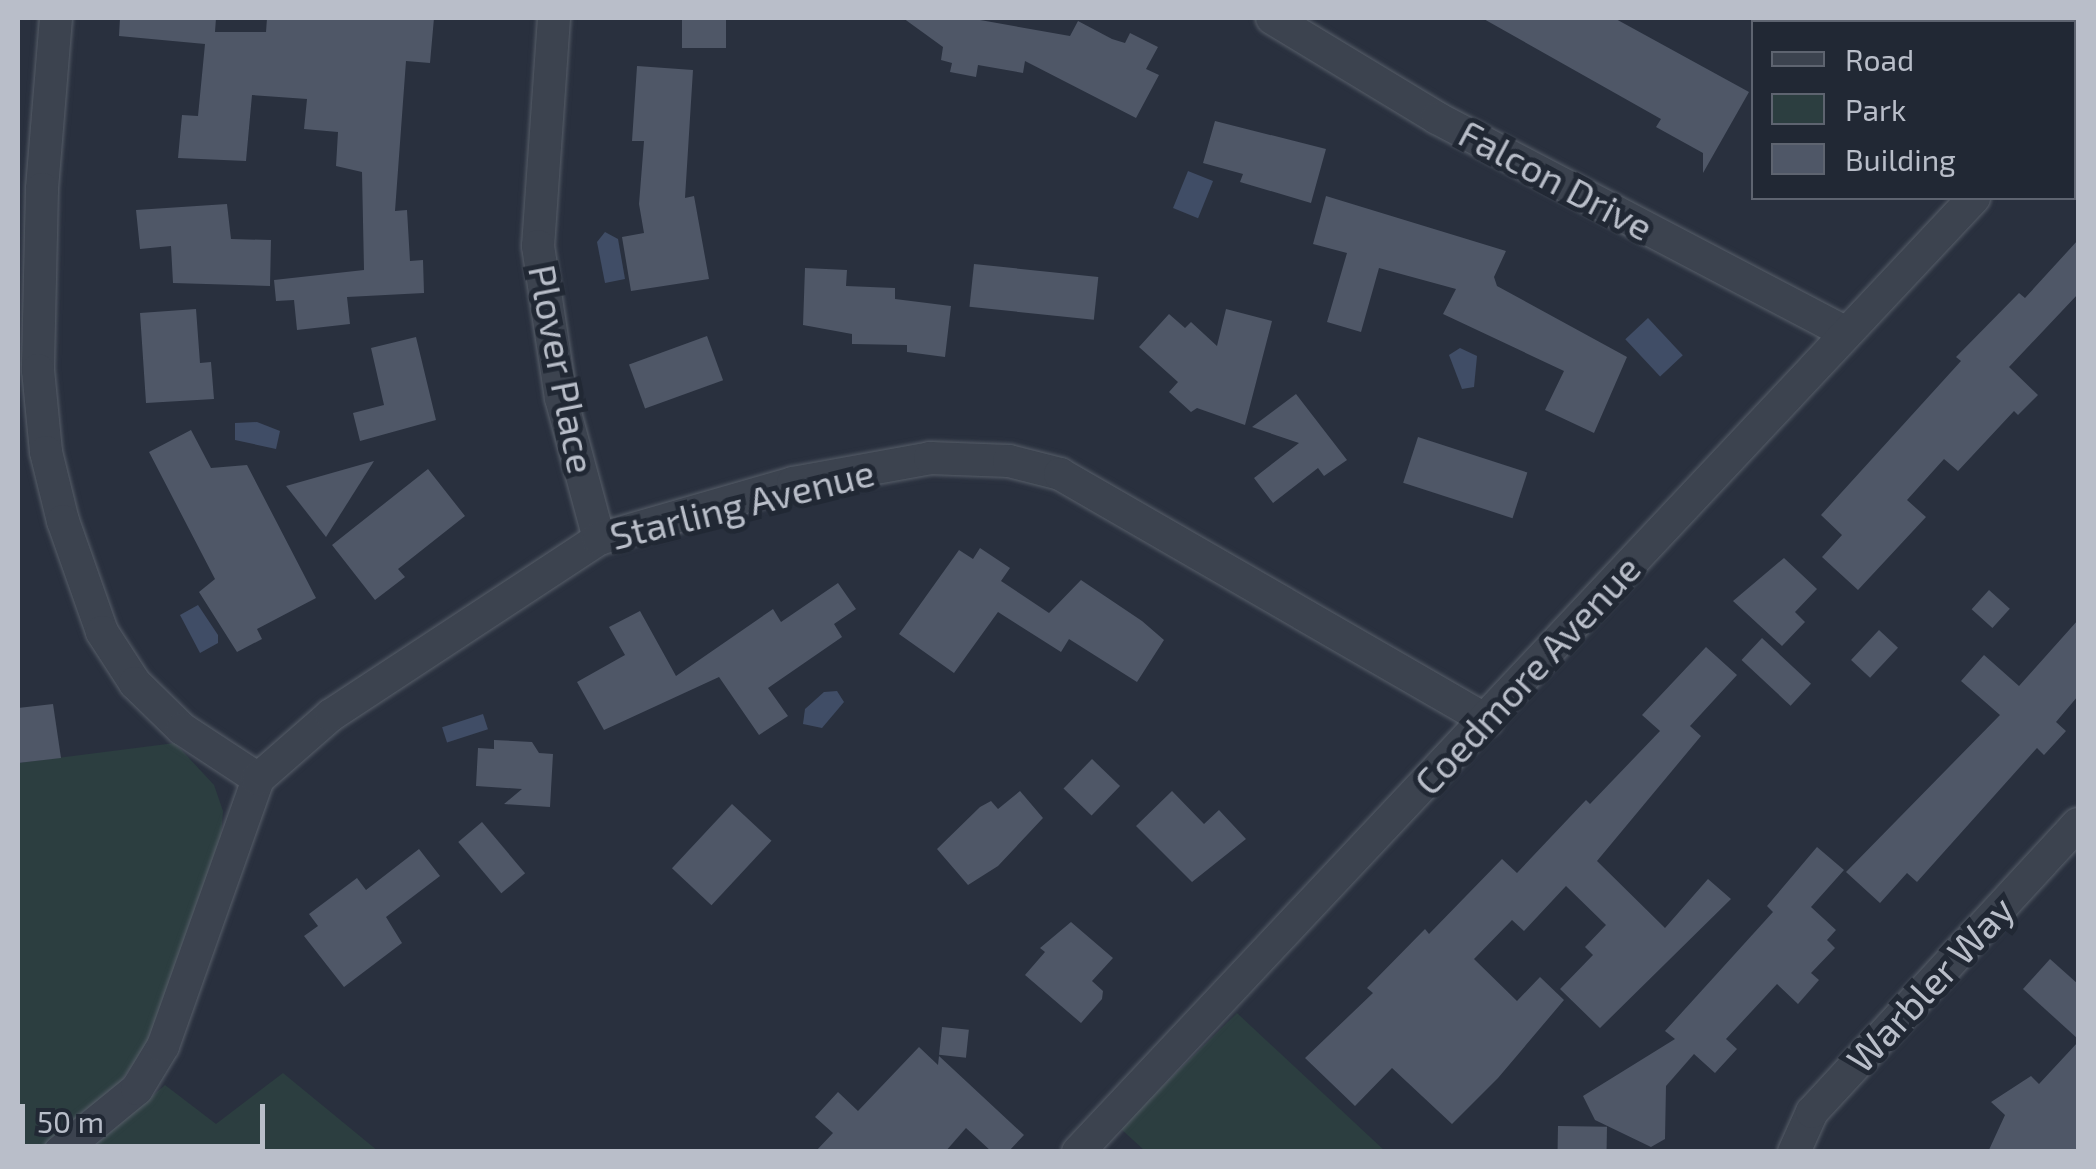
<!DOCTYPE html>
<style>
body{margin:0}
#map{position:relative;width:2096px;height:1169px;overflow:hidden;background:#29303e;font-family:"Exo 2",sans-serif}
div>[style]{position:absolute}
.green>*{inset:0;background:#2c3e40}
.water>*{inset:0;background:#404d66;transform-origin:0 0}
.building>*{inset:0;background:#4f5767;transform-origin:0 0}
.roads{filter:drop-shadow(0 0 2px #575e69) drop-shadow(0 0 2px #575e69)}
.minor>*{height:32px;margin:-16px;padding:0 16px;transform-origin:16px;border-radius:16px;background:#3c434f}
span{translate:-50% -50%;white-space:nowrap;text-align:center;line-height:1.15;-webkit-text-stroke:10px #212834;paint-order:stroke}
.street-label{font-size:38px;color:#b9bec9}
.frame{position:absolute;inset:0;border:20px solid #b9bec9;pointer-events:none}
.legend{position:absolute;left:1751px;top:20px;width:325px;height:180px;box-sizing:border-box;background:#212834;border:2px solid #5e6470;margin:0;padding:12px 18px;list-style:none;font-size:30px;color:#b9bec9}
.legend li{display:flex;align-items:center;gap:20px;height:50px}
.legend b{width:50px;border:2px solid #5e6470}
.scale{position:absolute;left:20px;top:1104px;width:245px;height:45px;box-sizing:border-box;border:5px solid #b9bec9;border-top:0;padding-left:12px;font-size:30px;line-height:35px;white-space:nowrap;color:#b9bec9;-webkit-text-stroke:8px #212834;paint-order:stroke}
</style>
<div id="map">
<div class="green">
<i style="clip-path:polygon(175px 743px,214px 785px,223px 811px,221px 838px,151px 1038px,107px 1102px,43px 1151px,18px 1151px,18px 763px)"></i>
<i style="clip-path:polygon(1237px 1013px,1385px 1151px,1145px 1151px,1120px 1128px)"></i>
<i style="clip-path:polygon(283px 1073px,378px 1151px,87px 1152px,165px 1085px,216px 1124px)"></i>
</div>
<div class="water">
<i style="left:1188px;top:171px;width:27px;height:40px;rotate:22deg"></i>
<i style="clip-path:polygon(605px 232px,618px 239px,625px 279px,605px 283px,597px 242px)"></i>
<i style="left:1648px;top:318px;width:51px;height:31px;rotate:47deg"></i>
<i style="clip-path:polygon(1460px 348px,1477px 356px,1474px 387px,1462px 389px,1449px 355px)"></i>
<i style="clip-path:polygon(257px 422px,280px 431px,276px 449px,235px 440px,235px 423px)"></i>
<i style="clip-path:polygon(198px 605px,218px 635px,218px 643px,200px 653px,180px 615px)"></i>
<i style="clip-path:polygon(837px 691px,844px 702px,822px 728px,803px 724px,805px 709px,824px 692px)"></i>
<i style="left:483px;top:714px;width:16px;height:43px;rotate:72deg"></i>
</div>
<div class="building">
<i style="clip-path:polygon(120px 18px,216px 18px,215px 32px,266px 32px,267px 18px,434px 18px,430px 63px,406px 61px,395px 211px,407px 210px,410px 261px,423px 260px,424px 293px,347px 297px,350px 324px,297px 330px,294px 300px,276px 301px,274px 280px,364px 270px,362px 172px,336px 166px,338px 132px,304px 129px,307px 99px,252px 95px,246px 161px,178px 158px,182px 115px,198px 116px,205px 44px,119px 36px)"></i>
<i style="left:682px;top:18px;width:44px;height:30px"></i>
<i style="clip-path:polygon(903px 18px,969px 18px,1070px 36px,1078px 21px,1112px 39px,1125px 43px,1130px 33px,1158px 47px,1146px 69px,1159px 75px,1136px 118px,1025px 61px,1023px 73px,978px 65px,976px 77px,950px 72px,952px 63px,941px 60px,943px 47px)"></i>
<i style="clip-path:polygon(1482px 18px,1614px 18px,1749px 92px,1703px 173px,1703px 153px,1656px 127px,1661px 119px)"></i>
<i style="clip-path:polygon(637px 66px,693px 70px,685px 198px,694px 196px,709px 279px,631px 291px,622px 237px,644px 233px,639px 204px,644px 141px,632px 141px)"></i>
<i style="clip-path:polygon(1215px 121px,1326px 149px,1311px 203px,1240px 182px,1243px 174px,1203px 163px)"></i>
<i style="clip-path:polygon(1326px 196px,1506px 251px,1494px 277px,1497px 286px,1627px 357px,1594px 433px,1545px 410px,1564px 371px,1443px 314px,1456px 289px,1379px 268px,1361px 332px,1327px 322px,1347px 253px,1313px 244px)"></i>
<i style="clip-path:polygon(227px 204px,231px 239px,271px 240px,270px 286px,173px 283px,171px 246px,140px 249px,136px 210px)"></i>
<i style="clip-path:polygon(2078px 240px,2078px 294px,2009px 367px,2038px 395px,2018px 415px,2014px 411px,1958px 471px,1944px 459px,1907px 500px,1926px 517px,1858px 590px,1822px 557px,1842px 535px,1821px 515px,1961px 361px,1956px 357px,2019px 293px,2025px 298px)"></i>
<i style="left:974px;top:264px;width:125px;height:43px;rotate:6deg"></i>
<i style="clip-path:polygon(805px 268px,847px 270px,846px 286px,895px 288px,895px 299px,951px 306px,945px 357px,907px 352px,907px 345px,852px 344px,852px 334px,803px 325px)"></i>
<i style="clip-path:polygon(196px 309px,200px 363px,211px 362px,214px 399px,146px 403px,140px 313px)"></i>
<i style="clip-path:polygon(1226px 309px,1272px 321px,1245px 425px,1197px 408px,1191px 412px,1169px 392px,1178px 382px,1139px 347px,1169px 314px,1185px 328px,1191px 322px,1217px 346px)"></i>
<i style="left:707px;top:336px;width:47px;height:83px;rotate:70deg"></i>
<i style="clip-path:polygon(416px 337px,436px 420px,360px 441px,353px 413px,384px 405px,371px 348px)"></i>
<i style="clip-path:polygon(1296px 394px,1347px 460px,1324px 476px,1318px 468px,1273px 503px,1254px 478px,1299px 443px,1252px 427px)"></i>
<i style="clip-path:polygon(191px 430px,211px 468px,247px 465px,316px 598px,257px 629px,262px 639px,237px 652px,199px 592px,215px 579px,149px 452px)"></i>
<i style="left:1418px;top:437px;width:115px;height:48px;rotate:18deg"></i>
<i style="clip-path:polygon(374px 461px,326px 537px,286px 486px)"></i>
<i style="clip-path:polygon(428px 469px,465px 516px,398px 569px,405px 577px,375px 600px,332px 545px)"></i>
<i style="clip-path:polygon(980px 548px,1010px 568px,1001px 581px,1049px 613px,1081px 580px,1142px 621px,1164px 640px,1137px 682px,1069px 639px,1061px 652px,998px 612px,954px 673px,899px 634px,959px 550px,973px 559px)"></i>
<i style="clip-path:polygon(1784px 558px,1817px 589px,1795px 612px,1805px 622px,1782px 646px,1733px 601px)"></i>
<i style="clip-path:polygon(838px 583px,856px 609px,834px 624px,842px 637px,768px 688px,788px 716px,759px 735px,719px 677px,604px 730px,577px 682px,625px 655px,609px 627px,640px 611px,676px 676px,773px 609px,781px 622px)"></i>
<i style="left:1989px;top:590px;width:28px;height:26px;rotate:42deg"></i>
<i style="clip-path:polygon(2078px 620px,2078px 696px,2056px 722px,2066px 731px,2044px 755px,2037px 748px,1917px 882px,1907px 873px,1880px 903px,1846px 872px,2000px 715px,1961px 681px,1984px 655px,2019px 686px)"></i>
<i style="left:1879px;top:630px;width:26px;height:41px;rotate:43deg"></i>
<i style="left:1762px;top:638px;width:67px;height:30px;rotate:43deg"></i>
<i style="clip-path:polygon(1706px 647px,1737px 675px,1690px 726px,1701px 736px,1597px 861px,1665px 928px,1708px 879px,1731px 899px,1600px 1028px,1560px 989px,1593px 955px,1585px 947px,1606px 925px,1566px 886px,1524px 931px,1512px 920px,1474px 959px,1517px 1001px,1540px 977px,1564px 1000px,1498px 1078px,1452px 1124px,1392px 1068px,1355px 1106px,1305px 1058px,1373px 993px,1367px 988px,1425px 929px,1429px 934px,1502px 859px,1517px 873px,1586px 800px,1590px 804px,1660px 731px,1642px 715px)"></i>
<i style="clip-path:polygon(53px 704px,61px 758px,18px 763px,18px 708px)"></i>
<i style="clip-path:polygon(494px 740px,532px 742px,539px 753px,553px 754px,550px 807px,504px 804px,522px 789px,476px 786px,478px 748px,494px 749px)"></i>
<i style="left:1092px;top:759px;width:39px;height:41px;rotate:44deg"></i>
<i style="clip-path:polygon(1020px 791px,1043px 818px,998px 866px,968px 885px,937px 849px,980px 807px,991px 801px,998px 809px)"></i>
<i style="clip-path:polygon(1172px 791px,1204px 824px,1219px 810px,1246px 839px,1192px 882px,1136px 826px)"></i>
<i style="left:732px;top:804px;width:54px;height:88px;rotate:43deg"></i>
<i style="left:482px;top:822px;width:67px;height:31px;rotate:50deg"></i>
<i style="clip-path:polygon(1817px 847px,1844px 870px,1811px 907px,1836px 930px,1827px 940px,1835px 948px,1811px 973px,1819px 980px,1798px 1004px,1777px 984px,1726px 1039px,1737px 1049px,1715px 1073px,1694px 1054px,1666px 1086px,1665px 1139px,1651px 1147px,1595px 1120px,1583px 1096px,1675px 1039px,1665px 1031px,1773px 912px,1767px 906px)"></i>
<i style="clip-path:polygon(419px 849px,440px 876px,386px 917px,402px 943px,344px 987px,304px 936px,318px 926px,309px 914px,357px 878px,366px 890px)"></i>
<i style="clip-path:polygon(1071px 922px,1113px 958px,1092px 981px,1103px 991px,1102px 999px,1081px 1023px,1025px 975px,1045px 952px,1040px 948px)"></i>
<i style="clip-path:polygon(2050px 959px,2078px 984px,2078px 1039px,2023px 989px)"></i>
<i style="left:942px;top:1027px;width:27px;height:28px;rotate:6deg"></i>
<i style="clip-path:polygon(2078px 1042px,2078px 1152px,1988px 1152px,2005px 1115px,1991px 1102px,2031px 1076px,2039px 1084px)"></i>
<i style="clip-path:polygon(919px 1047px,938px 1065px,939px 1056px,1024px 1135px,1008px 1152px,992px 1152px,966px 1128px,945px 1152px,815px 1152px,833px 1133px,815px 1117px,838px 1092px,858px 1111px)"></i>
<i style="left:1558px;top:1126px;width:49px;height:26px;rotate:1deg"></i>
</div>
<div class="roads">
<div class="minor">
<i style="left:56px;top:18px;width:172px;rotate:94.7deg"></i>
<i style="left:42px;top:189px;width:181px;rotate:91.3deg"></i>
<i style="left:38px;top:370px;width:82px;rotate:84.4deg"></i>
<i style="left:46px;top:452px;width:71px;rotate:76.2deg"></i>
<i style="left:63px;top:521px;width:118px;rotate:70.6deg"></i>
<i style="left:102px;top:632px;width:61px;rotate:57.1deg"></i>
<i style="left:135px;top:683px;width:66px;rotate:44.4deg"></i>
<i style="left:182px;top:729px;width:91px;rotate:33.3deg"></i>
<i style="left:554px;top:18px;width:229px;rotate:94deg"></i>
<i style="left:538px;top:246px;width:154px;rotate:81.4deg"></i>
<i style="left:561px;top:398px;width:146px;rotate:74.9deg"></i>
<i style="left:1272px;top:18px;width:193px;rotate:31.2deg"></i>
<i style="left:1437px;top:118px;width:461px;rotate:27.7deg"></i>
<i style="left:2074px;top:94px;width:6px;rotate:-51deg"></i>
<i style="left:60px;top:1152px;width:99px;rotate:-39.3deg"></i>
<i style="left:137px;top:1089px;width:50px;rotate:-58.8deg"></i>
<i style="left:163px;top:1046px;width:283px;rotate:-70.4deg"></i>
<i style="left:258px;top:779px;width:97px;rotate:-41.2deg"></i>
<i style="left:331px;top:715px;width:321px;rotate:-33.3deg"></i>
<i style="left:599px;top:539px;width:202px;rotate:-16.1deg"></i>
<i style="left:793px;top:483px;width:139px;rotate:-10.3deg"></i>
<i style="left:930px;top:458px;width:79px;rotate:2.2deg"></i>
<i style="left:1009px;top:461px;width:53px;rotate:14.3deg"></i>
<i style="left:1060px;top:474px;width:493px;rotate:30deg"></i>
<i style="left:1078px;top:1152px;width:1309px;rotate:-46.8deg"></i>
<i style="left:1794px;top:1152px;width:44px;rotate:-65.8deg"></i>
<i style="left:1812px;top:1112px;width:392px;rotate:-47.3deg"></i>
</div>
</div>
<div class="street-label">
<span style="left:1556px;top:180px;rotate:28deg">Falcon Drive</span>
<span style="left:562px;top:369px;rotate:79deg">Plover Place</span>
<span style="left:742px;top:504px;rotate:-14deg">Starling Avenue</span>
<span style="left:1527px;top:675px;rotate:-47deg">Coedmore Avenue</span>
<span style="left:1930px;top:984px;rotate:-47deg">Warbler Way</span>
</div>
<div class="frame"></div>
<ul class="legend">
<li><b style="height:12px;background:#3c434f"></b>Road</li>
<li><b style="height:28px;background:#2c3e40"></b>Park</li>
<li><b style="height:28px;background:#4f5767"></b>Building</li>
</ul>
<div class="scale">50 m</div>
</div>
